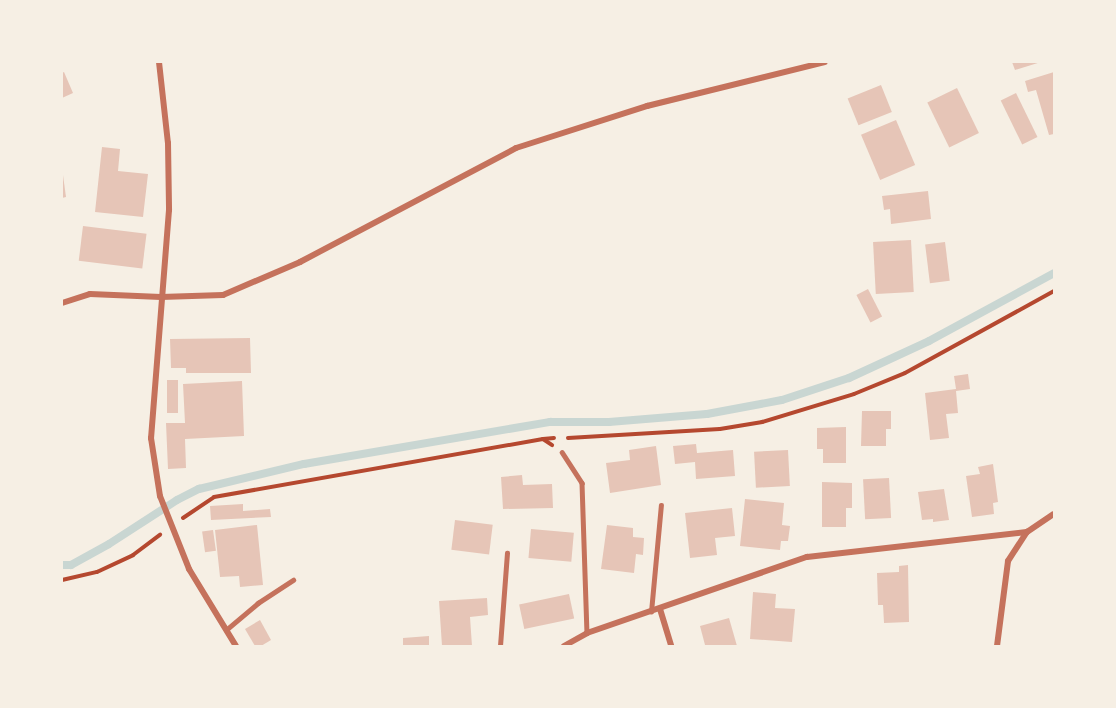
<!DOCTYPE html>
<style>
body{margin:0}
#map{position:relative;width:1116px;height:708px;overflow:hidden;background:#f6efe4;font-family:Mulish,sans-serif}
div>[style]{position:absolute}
.stream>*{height:8px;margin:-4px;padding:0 4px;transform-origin:4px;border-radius:4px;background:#c9d6d2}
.building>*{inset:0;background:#e6c5b7;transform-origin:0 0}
.path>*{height:4px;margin:-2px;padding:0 2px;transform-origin:2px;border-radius:2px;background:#b5482f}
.service>*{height:4.5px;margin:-2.25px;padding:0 2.25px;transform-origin:2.25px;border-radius:2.25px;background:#c5725c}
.minor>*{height:6px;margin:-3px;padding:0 3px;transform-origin:3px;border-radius:3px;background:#c5725c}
span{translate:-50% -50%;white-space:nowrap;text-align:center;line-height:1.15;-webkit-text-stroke:4.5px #f6efe4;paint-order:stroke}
.frame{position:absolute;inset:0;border:63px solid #f6efe4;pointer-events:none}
</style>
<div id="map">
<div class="stream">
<i style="left:62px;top:565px;width:9px"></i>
<i style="left:71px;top:565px;width:43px;rotate:-28.9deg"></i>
<i style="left:109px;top:544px;width:81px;rotate:-32.9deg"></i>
<i style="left:177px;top:500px;width:25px;rotate:-27deg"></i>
<i style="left:199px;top:489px;width:108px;rotate:-13.4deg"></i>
<i style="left:304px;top:464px;width:250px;rotate:-9.7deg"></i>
<i style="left:550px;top:422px;width:59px"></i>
<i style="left:609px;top:422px;width:98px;rotate:-4.7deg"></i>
<i style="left:707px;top:414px;width:76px;rotate:-10.6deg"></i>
<i style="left:782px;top:400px;width:71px;rotate:-18.2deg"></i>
<i style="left:849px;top:378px;width:88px;rotate:-24.8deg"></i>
<i style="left:929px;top:341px;width:142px;rotate:-28.5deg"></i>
</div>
<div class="building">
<i style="clip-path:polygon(1012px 62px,1041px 62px,1015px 70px)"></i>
<i style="clip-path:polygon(64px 72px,73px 93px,62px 98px,62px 73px)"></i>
<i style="clip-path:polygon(1054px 72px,1054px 134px,1049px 135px,1036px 90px,1028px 92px,1025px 81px)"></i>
<i style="left:881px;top:85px;width:29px;height:36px;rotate:68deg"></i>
<i style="left:957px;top:88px;width:50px;height:33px;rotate:64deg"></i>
<i style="left:1016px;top:93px;width:49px;height:17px;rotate:64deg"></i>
<i style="left:896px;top:120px;width:49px;height:38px;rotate:67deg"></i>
<i style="clip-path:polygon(102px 147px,120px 149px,118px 171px,148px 174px,143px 217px,95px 212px)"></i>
<i style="clip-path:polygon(62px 168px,66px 197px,62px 198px)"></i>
<i style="clip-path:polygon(928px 191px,931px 219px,891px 224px,890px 209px,884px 210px,882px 196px)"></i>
<i style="left:83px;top:226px;width:64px;height:35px;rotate:7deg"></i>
<i style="left:911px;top:240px;width:52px;height:38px;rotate:87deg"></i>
<i style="left:945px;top:242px;width:39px;height:20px;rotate:83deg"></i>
<i style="left:868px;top:289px;width:31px;height:13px;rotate:63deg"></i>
<i style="clip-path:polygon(250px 338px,251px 373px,186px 373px,186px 368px,171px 368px,170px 339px)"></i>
<i style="clip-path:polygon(968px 374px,970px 389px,956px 391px,958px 413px,946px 414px,949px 438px,930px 440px,925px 393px,956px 389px,954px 376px)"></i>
<i style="left:167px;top:380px;width:11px;height:33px"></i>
<i style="clip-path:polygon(242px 381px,244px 436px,185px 439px,186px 468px,168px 469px,166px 423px,185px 423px,183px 384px)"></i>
<i style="clip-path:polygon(862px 411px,891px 411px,891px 429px,886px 429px,886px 446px,861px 446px)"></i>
<i style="clip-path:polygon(846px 427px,846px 463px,823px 463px,823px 449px,817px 449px,817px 428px)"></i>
<i style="clip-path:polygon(696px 444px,697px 453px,733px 450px,735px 476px,696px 479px,695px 462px,675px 464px,673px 446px)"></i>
<i style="clip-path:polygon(656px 446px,661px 485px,610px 493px,606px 463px,630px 460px,629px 450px)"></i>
<i style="left:788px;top:450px;width:36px;height:34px;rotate:87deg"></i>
<i style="clip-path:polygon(993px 464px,998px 502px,993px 503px,994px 514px,972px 517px,966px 476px,980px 474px,978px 467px)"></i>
<i style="clip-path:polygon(522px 475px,523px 485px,552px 484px,553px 508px,503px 509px,501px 477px)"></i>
<i style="left:889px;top:478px;width:40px;height:26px;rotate:87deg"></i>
<i style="clip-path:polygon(822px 482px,852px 483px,852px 508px,846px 508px,846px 527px,822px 527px)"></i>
<i style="clip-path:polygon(944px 489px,949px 520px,933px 522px,933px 519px,922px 520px,918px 492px)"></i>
<i style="clip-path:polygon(745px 499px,784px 503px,782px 525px,790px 526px,788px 541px,781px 541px,780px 550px,740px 546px)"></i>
<i style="clip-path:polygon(243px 504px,243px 511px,270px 509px,271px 517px,211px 520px,210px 506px)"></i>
<i style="clip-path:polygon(732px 508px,735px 536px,715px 538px,717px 555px,690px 558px,685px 513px)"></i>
<i style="left:455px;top:520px;width:38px;height:30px;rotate:7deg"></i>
<i style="clip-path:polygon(257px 525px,263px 585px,240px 587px,239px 576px,220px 577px,215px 530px)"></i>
<i style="clip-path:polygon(607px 525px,633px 528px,633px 537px,644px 538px,643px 555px,636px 554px,634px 573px,601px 569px)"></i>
<i style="left:531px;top:529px;width:43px;height:29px;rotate:5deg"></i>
<i style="left:213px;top:530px;width:21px;height:11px;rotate:82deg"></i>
<i style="clip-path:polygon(908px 565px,909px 622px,884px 623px,883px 605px,878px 605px,877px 573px,899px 572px,899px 566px)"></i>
<i style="clip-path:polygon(753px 592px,776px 594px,775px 608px,795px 609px,792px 642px,750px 639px)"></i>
<i style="left:569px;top:594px;width:25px;height:51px;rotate:78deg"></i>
<i style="clip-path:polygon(487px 598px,488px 615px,470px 617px,472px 646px,442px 646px,439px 601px)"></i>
<i style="clip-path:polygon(729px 618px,737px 646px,705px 645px,700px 626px)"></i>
<i style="clip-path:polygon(260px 620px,271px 640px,261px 646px,255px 646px,245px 629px)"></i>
<i style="clip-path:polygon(429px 636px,429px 646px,403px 646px,403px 638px)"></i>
</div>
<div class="path">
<i style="left:568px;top:438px;width:152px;rotate:-3.4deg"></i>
<i style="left:720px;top:429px;width:43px;rotate:-9.5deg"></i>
<i style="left:762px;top:422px;width:96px;rotate:-16.9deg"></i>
<i style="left:854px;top:394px;width:55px;rotate:-22.4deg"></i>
<i style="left:905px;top:373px;width:170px;rotate:-28.8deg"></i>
<i style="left:543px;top:439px;width:11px;rotate:-5deg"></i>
<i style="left:183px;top:518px;width:37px;rotate:-34deg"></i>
<i style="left:214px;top:497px;width:334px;rotate:-10deg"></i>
<i style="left:543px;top:439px;width:11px;rotate:34deg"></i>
<i style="left:62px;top:580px;width:36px;rotate:-13deg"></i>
<i style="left:97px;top:572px;width:40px;rotate:-25deg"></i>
<i style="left:133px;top:555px;width:34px;rotate:-37deg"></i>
</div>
<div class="service">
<i style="left:562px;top:452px;width:37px;rotate:57deg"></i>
<i style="left:582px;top:483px;width:150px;rotate:88.1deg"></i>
<i style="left:651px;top:612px;width:107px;rotate:-84.7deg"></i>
<i style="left:226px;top:630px;width:42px;rotate:-40.2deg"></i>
<i style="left:258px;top:603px;width:42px;rotate:-33.3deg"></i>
<i style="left:500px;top:646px;width:93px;rotate:-85.7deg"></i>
</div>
<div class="minor">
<i style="left:159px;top:62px;width:81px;rotate:83.7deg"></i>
<i style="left:168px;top:143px;width:67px;rotate:89.1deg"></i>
<i style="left:169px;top:210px;width:229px;rotate:94.5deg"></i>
<i style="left:151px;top:438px;width:59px;rotate:81.2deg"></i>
<i style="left:160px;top:496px;width:79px;rotate:68.3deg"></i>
<i style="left:189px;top:569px;width:90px;rotate:58.6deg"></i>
<i style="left:62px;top:303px;width:29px;rotate:-18deg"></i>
<i style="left:90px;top:294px;width:71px;rotate:2.4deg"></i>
<i style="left:161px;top:297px;width:62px;rotate:-1.8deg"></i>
<i style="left:223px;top:295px;width:84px;rotate:-23.2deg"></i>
<i style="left:300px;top:262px;width:244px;rotate:-27.8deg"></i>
<i style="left:516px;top:148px;width:138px;rotate:-17.8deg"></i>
<i style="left:647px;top:106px;width:183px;rotate:-13.9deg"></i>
<i style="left:660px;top:609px;width:39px;rotate:73deg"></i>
<i style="left:564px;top:646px;width:26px;rotate:-29deg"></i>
<i style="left:587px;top:633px;width:233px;rotate:-19.1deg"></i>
<i style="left:807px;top:557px;width:221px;rotate:-6.5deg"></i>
<i style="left:997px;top:646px;width:86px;rotate:-82.6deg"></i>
<i style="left:1008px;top:561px;width:35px;rotate:-57deg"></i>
<i style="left:1027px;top:532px;width:32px;rotate:-34deg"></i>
</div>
<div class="frame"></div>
</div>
